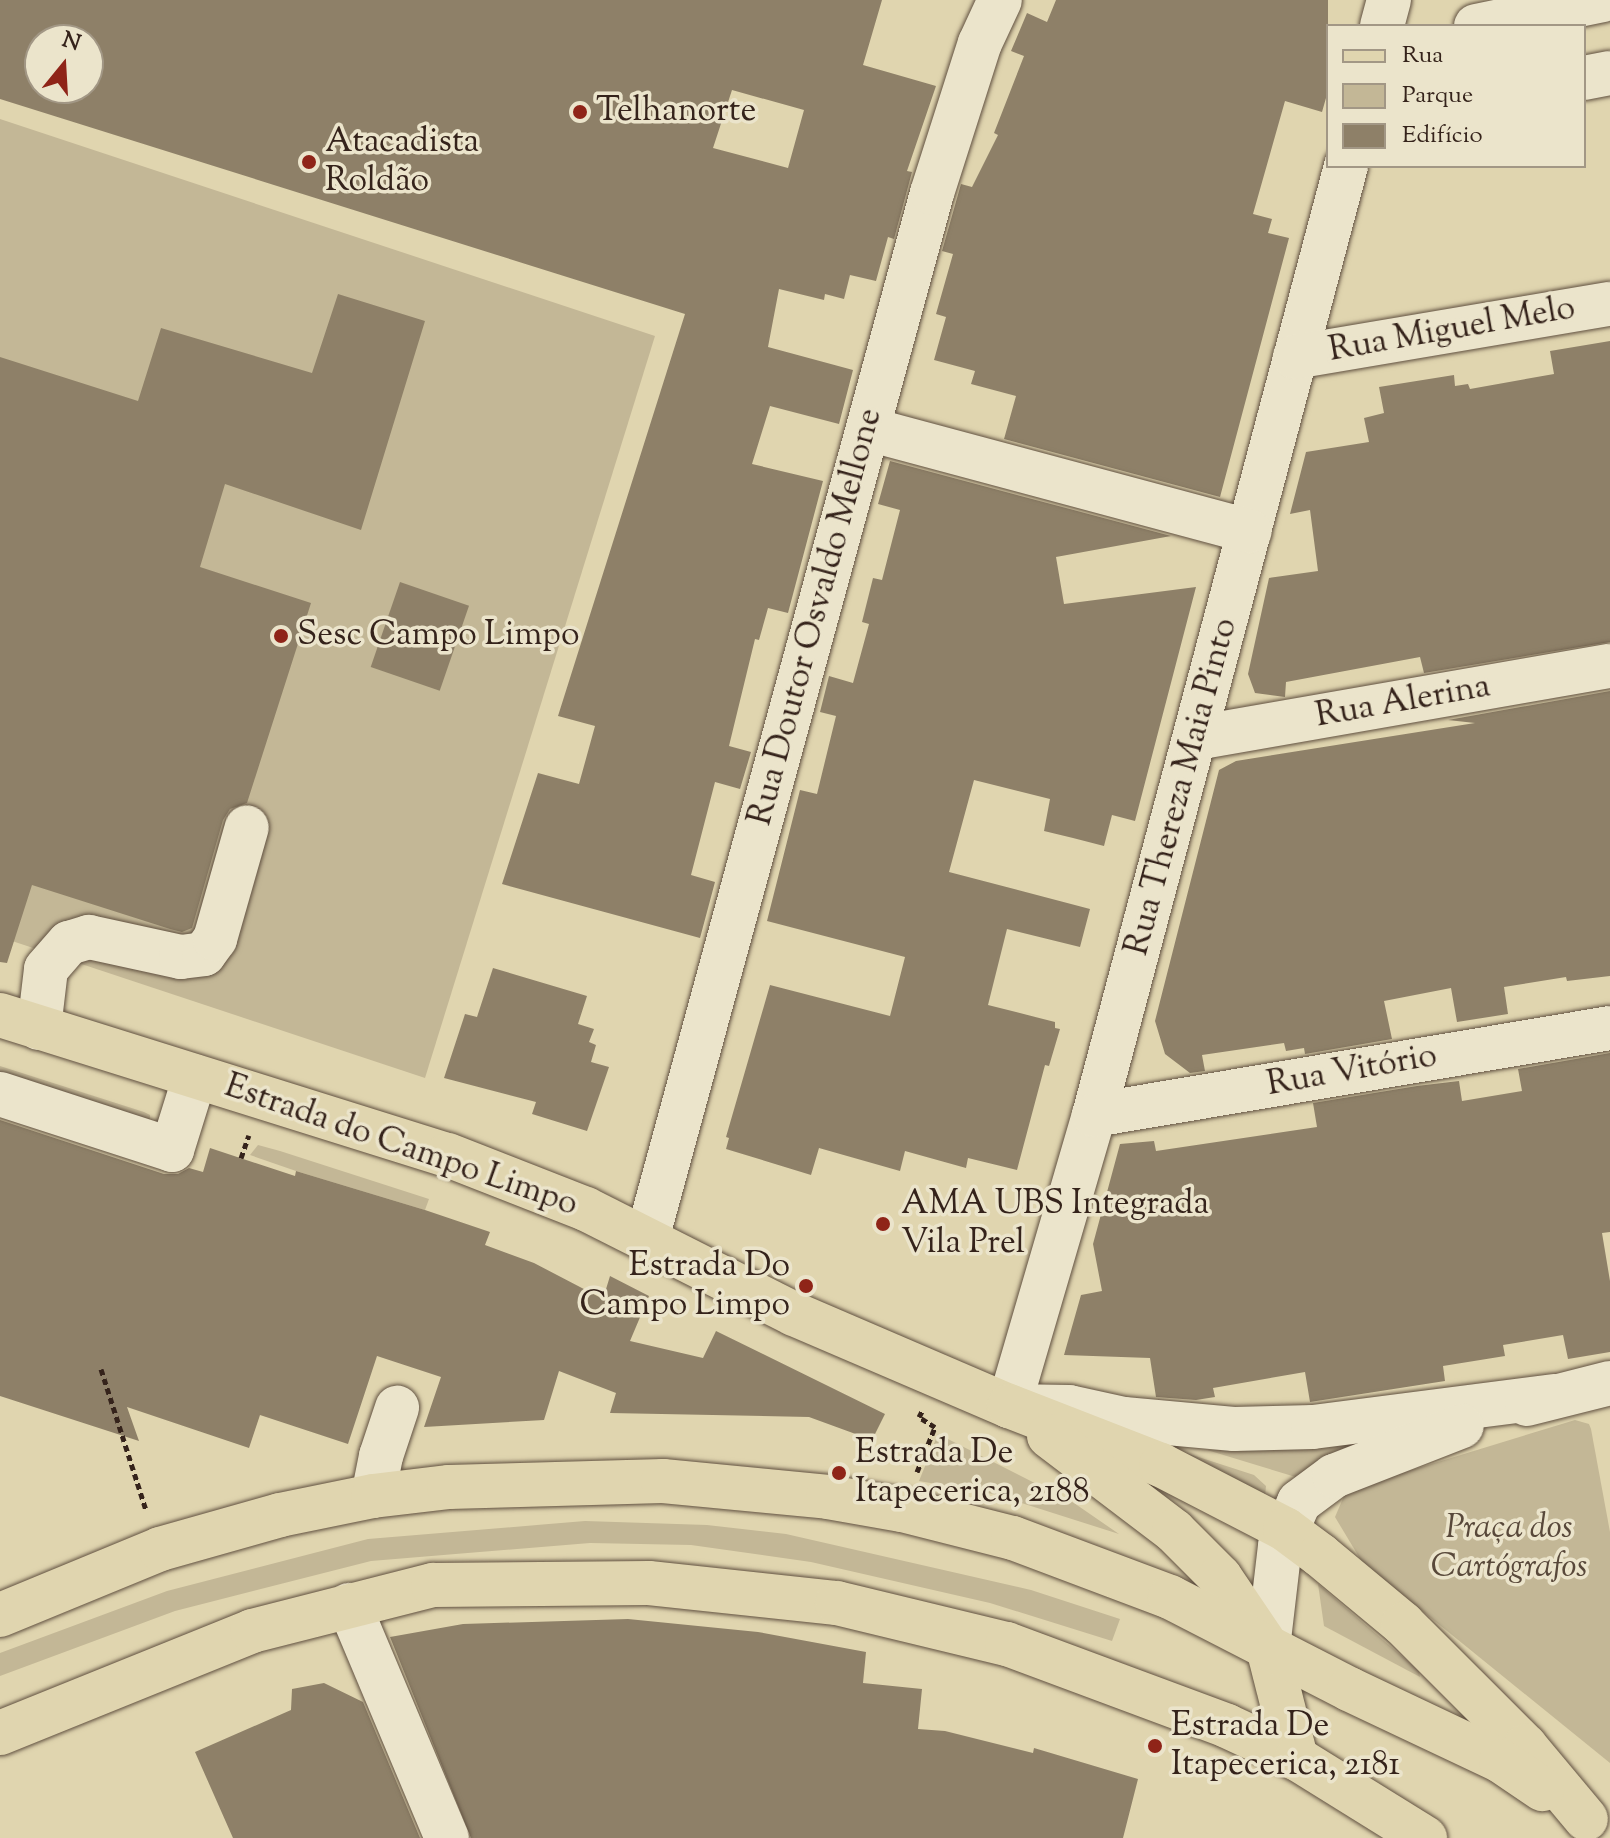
<!DOCTYPE html>
<meta charset="utf-8">
<style>
body{margin:0}
#map{position:relative;width:1610px;height:1838px;overflow:hidden;background:#e0d5af;font-family:"Sorts Mill Goudy",serif}
div>[style]{position:absolute}
.green>*{inset:0;background:#c3b796}
.building>*{inset:0;background:#8e8068;transform-origin:0 0}
.path>*{height:5px;margin-top:-2.5px;transform-origin:0;background:repeating-linear-gradient(90deg,#35231b 0 6px,transparent 0 10px)}
.roads{filter:drop-shadow(0 0 2px #605040) drop-shadow(0 0 2px #605040)}
.minor>*{height:44px;margin:-22px;padding:0 22px;transform-origin:22px;border-radius:22px;background:#ebe4cb}
.major>*{height:44px;margin:-22px;padding:0 22px;transform-origin:22px;border-radius:22px;background:#e0d5af}
.dots>*{width:22px;height:22px;translate:-50% -50%;box-sizing:border-box;border:4px solid #ebe4cb;border-radius:50%}
span{translate:-50% -50%;white-space:nowrap;text-align:center;line-height:1.15;-webkit-text-stroke:7px #ebe4cb;paint-order:stroke}
.poi-label{font-size:34px;color:#35231b}
.left{translate:0 -50%;text-align:left}
.right{translate:-100% -50%;text-align:right}
.street-label{font-size:34px;color:#35231b}
.park-label{font-size:34px;color:#58483a;font-style:italic}
.legend{position:absolute;left:1326px;top:24px;width:260px;height:144px;box-sizing:border-box;background:#ebe4cb;border:2px solid #a29785;margin:0;padding:10px 14px;list-style:none;font-size:24px;color:#35231b}
.legend li{display:flex;align-items:center;gap:16px;height:40px}
.legend b{width:40px;border:2px solid #a29785}
.north{position:absolute;left:24px;top:24px;width:80px;height:80px;box-sizing:border-box;background:#ebe4cb;border:2px solid #a29785;border-radius:50%;rotate:18deg;font-size:22px;font-weight:700;line-height:32px;text-align:center;color:#35231b}
.north::after{content:'';display:block;margin:auto;width:28px;height:36px;background:#8f2418;clip-path:polygon(50% 0,100% 100%,50% 72%,0 100%)}
</style>
<div id="map">
<div class="green">
<i style="clip-path:polygon(0 119px,655px 336px,425px 1078px,0 937px)"></i>
<i style="clip-path:polygon(0 1066px,144px 1112px,150px 1115px,150px 1120px,0 1075px)"></i>
<i style="clip-path:polygon(258px 1145px,280px 1151px,429px 1199px,425px 1210px,296px 1171px,250px 1155px)"></i>
<i style="clip-path:polygon(1575px 1420px,1589px 1424px,1591px 1429px,1610px 1532px,1610px 1763px,1362px 1562px,1335px 1517px,1344px 1496px,1366px 1484px)"></i>
<i style="clip-path:polygon(1405px 1425px,1299px 1478px,1207px 1450px,1244px 1450px)"></i>
<i style="clip-path:polygon(938px 1434px,1074px 1503px,1119px 1534px,993px 1494px,919px 1481px)"></i>
<i style="clip-path:polygon(1146px 1437px,1178px 1444px,1180px 1451px,1254px 1475px,1266px 1486px,1265px 1497px)"></i>
<i style="clip-path:polygon(585px 1521px,707px 1525px,786px 1534px,1031px 1590px,1120px 1619px,1112px 1641px,990px 1603px,811px 1562px,691px 1545px,590px 1543px,371px 1561px,175px 1611px,0 1676px,0 1653px,167px 1591px,368px 1539px)"></i>
<i style="clip-path:polygon(1318px 1584px,1419px 1671px,1420px 1677px,1324px 1626px)"></i>
</div>
<div class="building">
<i style="clip-path:polygon(evenodd,0 0,882px 0,863px 65px,936px 86px,907px 171px,912px 172px,894px 239px,888px 237px,876px 281px,850px 275px,844px 299px,825px 294px,824px 300px,779px 289px,768px 347px,853px 370px,839px 424px,770px 406px,752px 464px,823px 481px,788px 613px,768px 608px,759px 640px,755px 639px,729px 746px,751px 752px,740px 789px,715px 782px,691px 875px,715px 882px,700px 938px,502px 884px,538px 773px,579px 784px,595px 726px,558px 716px,685px 314px,0 99px,0 0,40px 40px,88px 40px,88px 88px,40px 88px,40px 40px,0 0,732px 90px,804px 110px,788px 168px,713px 148px,732px 90px)"></i>
<i style="clip-path:polygon(1056px 0,1328px 0,1328px 91px,1322px 112px,1285px 101px,1253px 214px,1272px 219px,1268px 233px,1289px 238px,1220px 497px,1004px 439px,1016px 396px,971px 384px,975px 371px,934px 360px,946px 317px,936px 314px,953px 254px,942px 251px,961px 184px,972px 187px,998px 135px,994px 133px,1024px 56px,1011px 51px,1027px 13px,1047px 22px)"></i>
<i style="clip-path:polygon(338px 294px,425px 321px,361px 530px,225px 484px,200px 567px,311px 603px,247px 803px,230px 809px,223px 820px,192px 928px,182px 932px,170px 929px,32px 885px,7px 963px,0 962px,0 357px,138px 401px,161px 328px,312px 373px)"></i>
<i style="clip-path:polygon(1610px 341px,1610px 642px,1424px 673px,1420px 657px,1286px 682px,1285px 697px,1255px 693px,1248px 674px,1269px 578px,1318px 571px,1310px 510px,1290px 514px,1306px 452px,1369px 442px,1364px 418px,1384px 413px,1379px 387px,1454px 375px,1455px 386px,1468px 384px,1470px 389px,1554px 374px,1550px 351px)"></i>
<i style="clip-path:polygon(890px 461px,1171px 536px,1056px 557px,1064px 604px,1196px 587px,1135px 821px,1112px 815px,1104px 846px,1073px 838px,1044px 831px,1050px 799px,974px 780px,949px 872px,1090px 909px,1080px 947px,1007px 929px,988px 1005px,1055px 1022px,1055px 1028px,1060px 1029px,1049px 1066px,1045px 1065px,1017px 1170px,968px 1158px,966px 1168px,905px 1151px,900px 1171px,819px 1148px,811px 1175px,726px 1149px,729px 1138px,726px 1137px,770px 985px,890px 1016px,905px 957px,767px 921px,800px 790px,817px 794px,836px 716px,820px 712px,829px 676px,853px 683px,869px 624px,862px 622px,873px 578px,882px 580px,900px 510px,878px 504px)"></i>
<i style="left:400px;top:582px;width:73px;height:90px;rotate:19deg"></i>
<i style="clip-path:polygon(1610px 691px,1610px 976px,1567px 981px,1566px 977px,1504px 987px,1508px 1014px,1457px 1022px,1451px 988px,1384px 1001px,1392px 1039px,1305px 1054px,1304px 1048px,1286px 1051px,1284px 1043px,1202px 1055px,1205px 1071px,1190px 1073px,1165px 1054px,1155px 1021px,1219px 770px,1236px 761px,1475px 723px,1448px 720px)"></i>
<i style="clip-path:polygon(493px 968px,587px 996px,578px 1024px,594px 1029px,589px 1042px,596px 1045px,591px 1062px,609px 1067px,587px 1131px,532px 1114px,536px 1102px,444px 1078px,465px 1014px,477px 1017px)"></i>
<i style="clip-path:polygon(1610px 1053px,1610px 1232px,1602px 1233px,1610px 1281px,1610px 1352px,1568px 1359px,1563px 1335px,1503px 1345px,1505px 1356px,1443px 1366px,1445px 1381px,1310px 1402px,1305px 1372px,1213px 1388px,1215px 1397px,1196px 1400px,1156px 1397px,1150px 1358px,1064px 1355px,1081px 1295px,1102px 1291px,1093px 1244px,1120px 1144px,1154px 1141px,1156px 1151px,1317px 1127px,1313px 1103px,1417px 1086px,1459px 1081px,1462px 1101px,1522px 1091px,1518px 1069px)"></i>
<i style="clip-path:polygon(0 1120px,164px 1174px,178px 1174px,189px 1168px,203px 1172px,210px 1148px,295px 1176px,296px 1171px,425px 1210px,490px 1232px,485px 1245px,534px 1263px,603px 1299px,610px 1276px,649px 1296px,630px 1341px,703px 1358px,716px 1331px,885px 1414px,872px 1440px,809px 1417px,610px 1413px,616px 1393px,559px 1371px,544px 1420px,424px 1427px,441px 1377px,377px 1356px,348px 1444px,260px 1415px,249px 1448px,127px 1407px,139px 1441px,0 1396px)"></i>
<i style="clip-path:polygon(628px 1619px,758px 1632px,866px 1652px,863px 1683px,922px 1689px,918px 1729px,945px 1731px,1033px 1753px,1034px 1748px,1138px 1779px,1123px 1838px,471px 1838px,390px 1637px,463px 1624px)"></i>
<i style="clip-path:polygon(324px 1683px,363px 1702px,420px 1838px,233px 1838px,195px 1752px,291px 1710px,292px 1689px)"></i>
</div>
<div class="path">
<i style="left:241px;top:1158px;width:24px;rotate:-71deg"></i>
<i style="left:101px;top:1369px;width:148px;rotate:72.3deg"></i>
<i style="left:917px;top:1472px;width:48px;rotate:-68.2deg"></i>
<i style="left:935px;top:1427px;width:19px;rotate:-148deg"></i>
<i style="left:919px;top:1417px;width:7px;rotate:-63deg"></i>
</div>
<div class="roads">
<div class="minor">
<i style="left:1382px;top:26px;width:27px;rotate:-75deg"></i>
<i style="left:1476px;top:26px;width:130px;rotate:-11.6deg"></i>
<i style="left:1584px;top:78px;width:26px;rotate:-11deg"></i>
<i style="left:1346px;top:166px;width:982px;rotate:104.87deg"></i>
<i style="left:1094px;top:1115px;width:303px;rotate:106.3deg"></i>
<i style="left:1009px;top:1406px;width:60px;rotate:1deg"></i>
<i style="left:1069px;top:1407px;width:56px;rotate:12.3deg"></i>
<i style="left:1124px;top:1419px;width:110px;rotate:5.2deg"></i>
<i style="left:1234px;top:1429px;width:79px;rotate:-1.5deg"></i>
<i style="left:1313px;top:1427px;width:243px;rotate:-7.3deg"></i>
<i style="left:1295px;top:357px;width:319px;rotate:-9.6deg"></i>
<i style="left:868px;top:429px;width:395px;rotate:15deg"></i>
<i style="left:1196px;top:738px;width:420px;rotate:-9.9deg"></i>
<i style="left:39px;top:1028px;width:59px;rotate:-83.2deg"></i>
<i style="left:46px;top:969px;width:35px;rotate:-49deg"></i>
<i style="left:69px;top:943px;width:21px;rotate:-17deg"></i>
<i style="left:89px;top:937px;width:94px;rotate:12.3deg"></i>
<i style="left:181px;top:957px;width:23px;rotate:-7deg"></i>
<i style="left:204px;top:954px;width:19px;rotate:-54deg"></i>
<i style="left:215px;top:939px;width:116px;rotate:-74.1deg"></i>
<i style="left:0;top:1094px;width:181px;rotate:18deg"></i>
<i style="left:172px;top:1150px;width:77px;rotate:-72.7deg"></i>
<i style="left:1094px;top:1115px;width:523px;rotate:-9.57deg"></i>
<i style="left:647px;top:1239px;width:1084px;rotate:-74.76deg"></i>
<i style="left:932px;top:193px;width:157px;rotate:-72.3deg"></i>
<i style="left:980px;top:43px;width:47px;rotate:-65.1deg"></i>
<i style="left:1527px;top:1404px;width:86px;rotate:-14.2deg"></i>
<i style="left:373px;top:1496px;width:41px;rotate:-78.7deg"></i>
<i style="left:381px;top:1456px;width:51px;rotate:-71.6deg"></i>
<i style="left:349px;top:1605px;width:253px;rotate:67.2deg"></i>
<i style="left:1268px;top:1648px;width:103px;rotate:-83.3deg"></i>
<i style="left:1280px;top:1546px;width:48px;rotate:-66.6deg"></i>
<i style="left:1299px;top:1502px;width:44px;rotate:-36.6deg"></i>
<i style="left:1334px;top:1476px;width:137px;rotate:-21.3deg"></i>
</div>
<div class="major">
<i style="left:0;top:1015px;width:469px;rotate:17.4deg"></i>
<i style="left:448px;top:1155px;width:148px;rotate:21.4deg"></i>
<i style="left:586px;top:1209px;width:233px;rotate:26.8deg"></i>
<i style="left:794px;top:1314px;width:234px;rotate:23.2deg"></i>
<i style="left:1009px;top:1406px;width:163px;rotate:21.2deg"></i>
<i style="left:1161px;top:1465px;width:140px;rotate:27.3deg"></i>
<i style="left:1285px;top:1529px;width:44px;rotate:36.6deg"></i>
<i style="left:1320px;top:1555px;width:108px;rotate:39.7deg"></i>
<i style="left:1403px;top:1624px;width:173px;rotate:45deg"></i>
<i style="left:1525px;top:1746px;width:95px;rotate:50.1deg"></i>
<i style="left:1049px;top:1436px;width:157px;rotate:37.2deg"></i>
<i style="left:1174px;top:1531px;width:65px;rotate:45deg"></i>
<i style="left:1220px;top:1577px;width:86px;rotate:55.9deg"></i>
<i style="left:1268px;top:1648px;width:114px;rotate:75.7deg"></i>
<i style="left:0;top:1615px;width:173px;rotate:-22.4deg"></i>
<i style="left:160px;top:1549px;width:125px;rotate:-15.8deg"></i>
<i style="left:280px;top:1515px;width:95px;rotate:-11.5deg"></i>
<i style="left:373px;top:1496px;width:77px;rotate:-6.8deg"></i>
<i style="left:449px;top:1487px;width:214px;rotate:-1.6deg"></i>
<i style="left:663px;top:1481px;width:166px;rotate:5.5deg"></i>
<i style="left:828px;top:1497px;width:75px;rotate:10deg"></i>
<i style="left:902px;top:1510px;width:114px;rotate:14.2deg"></i>
<i style="left:1013px;top:1538px;width:168px;rotate:20.6deg"></i>
<i style="left:1170px;top:1597px;width:201px;rotate:27.2deg"></i>
<i style="left:1349px;top:1689px;width:168px;rotate:25.3deg"></i>
<i style="left:1501px;top:1761px;width:50px;rotate:34.3deg"></i>
<i style="left:0;top:1733px;width:272px;rotate:-22deg"></i>
<i style="left:252px;top:1631px;width:187px;rotate:-14.3deg"></i>
<i style="left:433px;top:1585px;width:216px;rotate:-0.5deg"></i>
<i style="left:649px;top:1583px;width:189px;rotate:6.1deg"></i>
<i style="left:837px;top:1603px;width:175px;rotate:13.6deg"></i>
<i style="left:1007px;top:1644px;width:235px;rotate:20.4deg"></i>
<i style="left:1227px;top:1726px;width:76px;rotate:24.9deg"></i>
<i style="left:1296px;top:1758px;width:152px;rotate:31.8deg"></i>
</div>
</div>
<div class="dots">
<i style="left:580px;top:112px;background:#8f2418"></i>
<i style="left:309px;top:162px;background:#8f2418"></i>
<i style="left:281px;top:636px;background:#8f2418"></i>
<i style="left:883px;top:1224px;background:#8f2418"></i>
<i style="left:806px;top:1286px;background:#8f2418"></i>
<i style="left:839px;top:1473px;background:#8f2418"></i>
<i style="left:1155px;top:1746px;background:#8f2418"></i>
</div>
<div class="poi-label">
<span class="left" style="left:596px;top:112px">Telhanorte</span>
<span class="left" style="left:325px;top:162px">Atacadista<br>Roldão</span>
<span class="left" style="left:297px;top:636px">Sesc Campo Limpo</span>
<span class="left" style="left:901px;top:1224px">AMA UBS Integrada<br>Vila Prel</span>
<span class="right" style="left:790px;top:1286px">Estrada Do<br>Campo Limpo</span>
<span class="left" style="left:855px;top:1473px">Estrada De<br>Itapecerica, 2188</span>
<span class="left" style="left:1171px;top:1746px">Estrada De<br>Itapecerica, 2181</span>
</div>
<div class="street-label">
<span style="left:1452px;top:330px;rotate:-10deg">Rua Miguel Melo</span>
<span style="left:816px;top:617px;rotate:-75deg">Rua Doutor Osvaldo Mellone</span>
<span style="left:1403px;top:702px;rotate:-10deg">Rua Alerina</span>
<span style="left:1182px;top:787px;rotate:-75deg">Rua Thereza Maia Pinto</span>
<span style="left:1352px;top:1071px;rotate:-10deg">Rua Vitório</span>
<span style="left:401px;top:1146px;rotate:19deg">Estrada do Campo Limpo</span>
</div>
<div class="park-label">
<span style="left:1509px;top:1548px">Praça dos<br>Cartógrafos</span>
</div>
<ul class="legend">
<li><b style="height:10px;background:#e0d5af"></b>Rua</li>
<li><b style="height:22px;background:#c3b796"></b>Parque</li>
<li><b style="height:22px;background:#8e8068"></b>Edifício</li>
</ul>
<div class="north">N</div>
</div>
